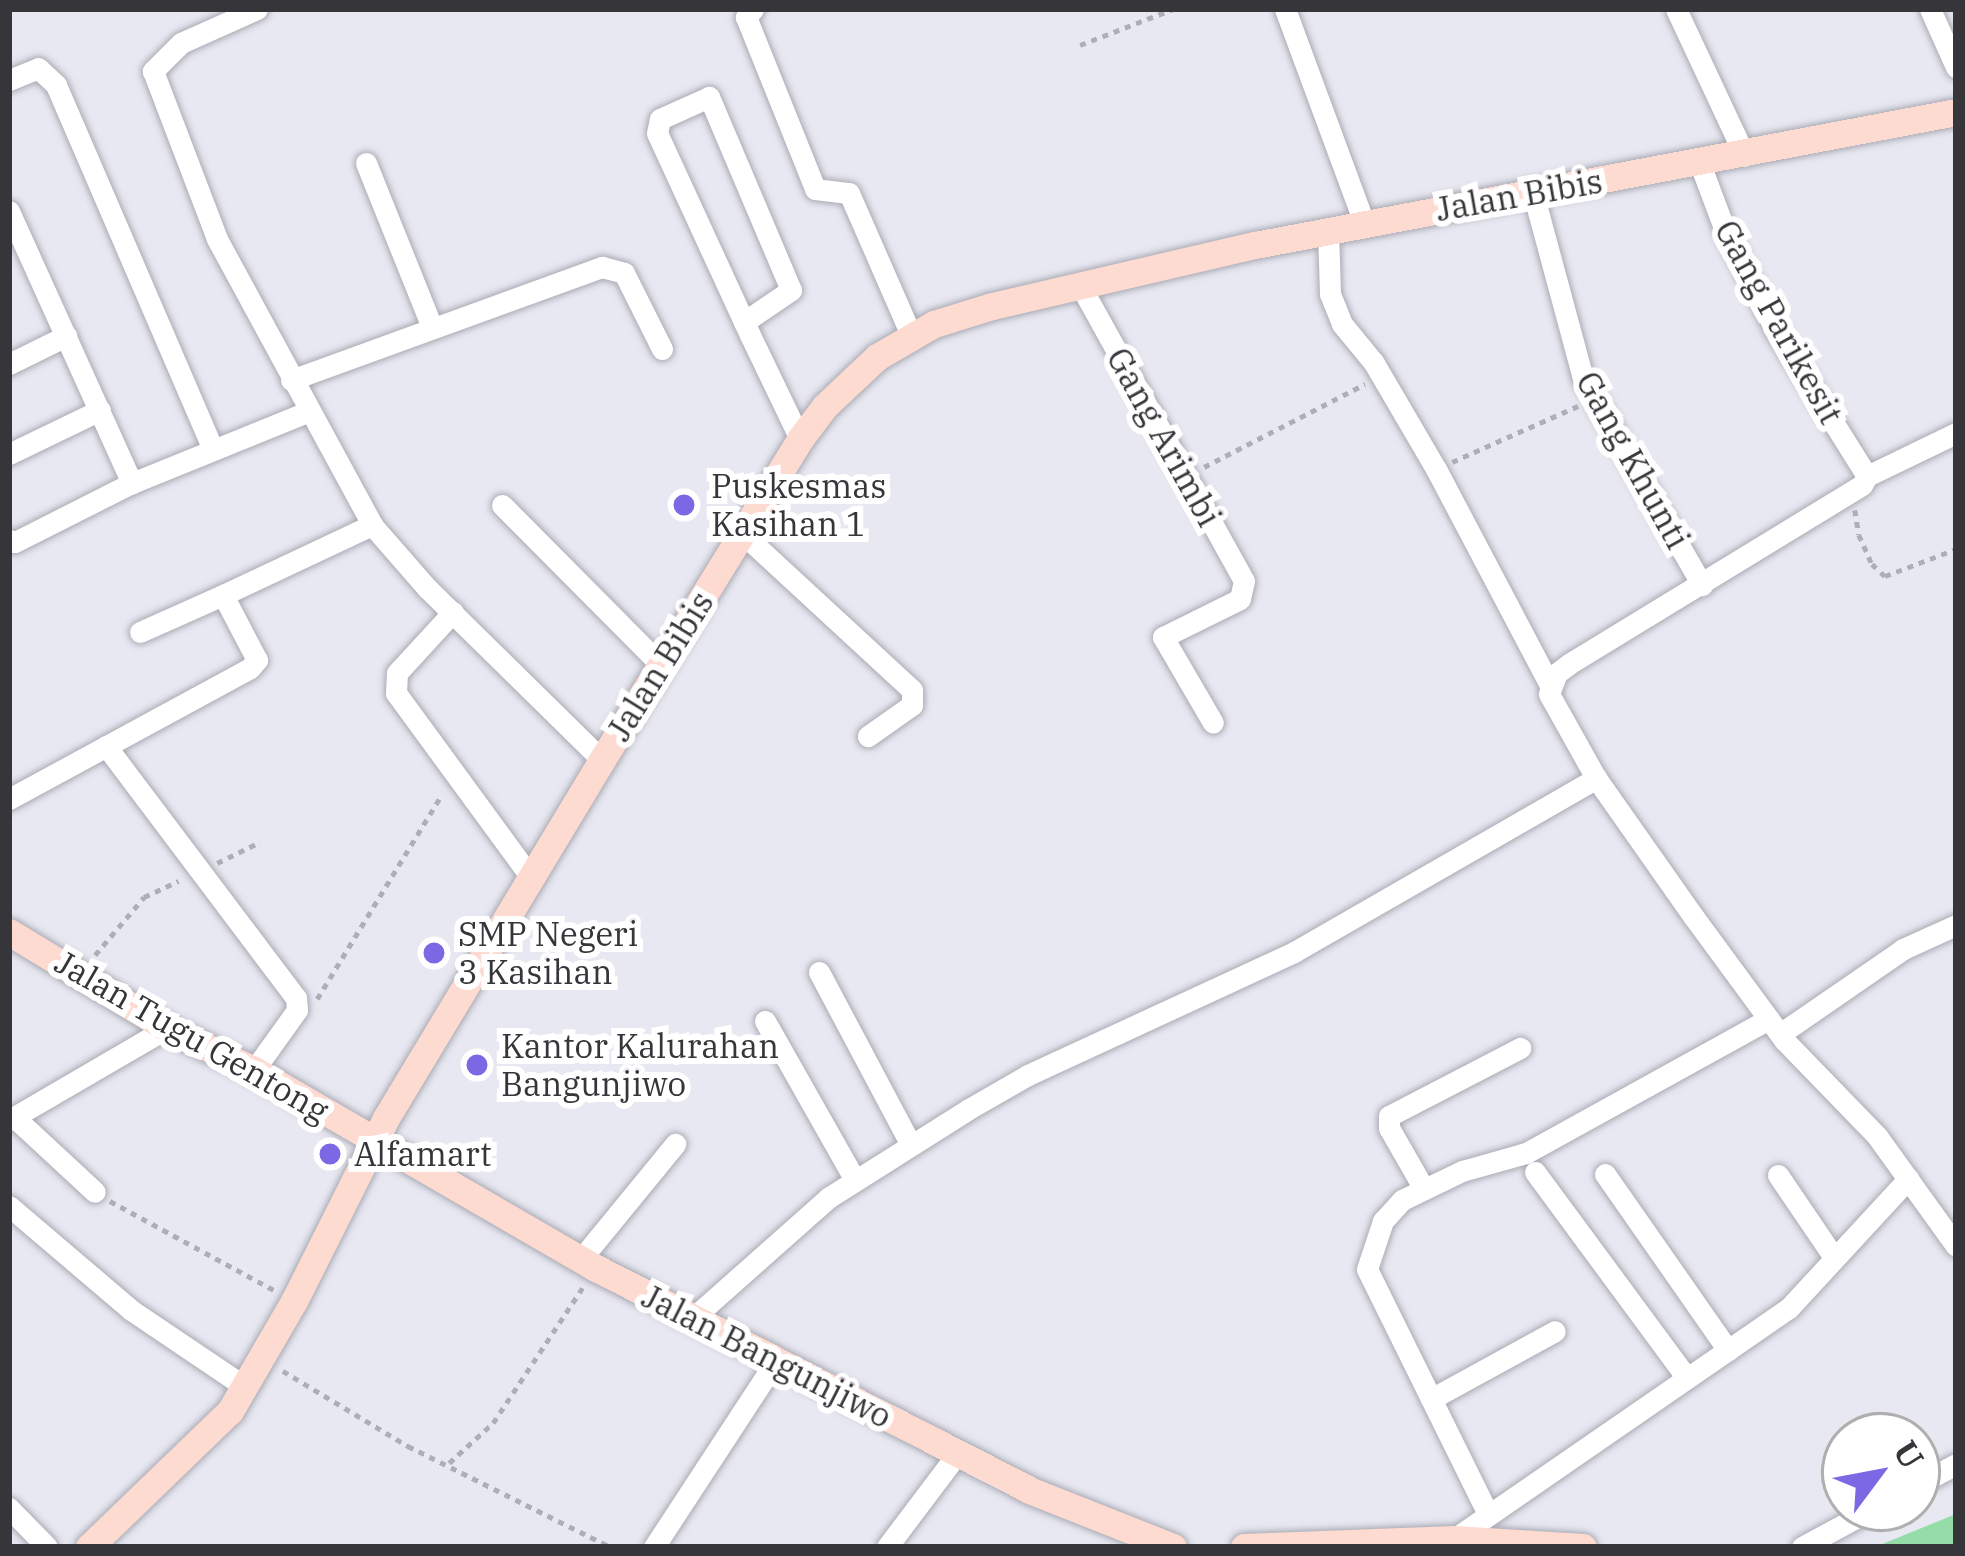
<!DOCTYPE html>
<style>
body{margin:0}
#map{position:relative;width:1965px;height:1556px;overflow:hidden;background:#e8e8f2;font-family:"IBM Plex Serif",serif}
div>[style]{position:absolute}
.green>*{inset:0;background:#95dda8}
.path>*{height:4.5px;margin-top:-2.25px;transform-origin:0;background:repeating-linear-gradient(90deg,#aeaeb7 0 6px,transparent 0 12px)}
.roads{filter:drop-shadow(0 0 3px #ababb5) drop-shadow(0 0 3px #ababb5)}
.minor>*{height:21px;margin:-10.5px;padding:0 10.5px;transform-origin:10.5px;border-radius:10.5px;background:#fff}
.major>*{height:27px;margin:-13.5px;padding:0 13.5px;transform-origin:13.5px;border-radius:13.5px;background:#fddbd1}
.dots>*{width:33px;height:33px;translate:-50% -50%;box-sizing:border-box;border:6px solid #fff;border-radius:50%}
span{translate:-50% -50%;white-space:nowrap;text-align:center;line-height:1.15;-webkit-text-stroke:12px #fff;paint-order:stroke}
.street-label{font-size:33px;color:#36363a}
.poi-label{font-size:33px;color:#36363a}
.left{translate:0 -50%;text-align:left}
.frame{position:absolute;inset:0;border:12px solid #36363a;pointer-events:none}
.north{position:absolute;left:1821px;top:1412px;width:120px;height:120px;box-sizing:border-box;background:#fff;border:3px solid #afafb0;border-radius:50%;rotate:58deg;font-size:33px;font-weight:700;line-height:48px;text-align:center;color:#36363a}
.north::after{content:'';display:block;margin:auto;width:42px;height:54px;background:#7c68e4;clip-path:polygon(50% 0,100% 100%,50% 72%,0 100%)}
</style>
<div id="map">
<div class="green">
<i style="clip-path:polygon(1956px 1514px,1956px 1547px,1875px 1547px)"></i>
</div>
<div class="path">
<i style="left:1080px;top:45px;width:100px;rotate:-21.2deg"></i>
<i style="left:1452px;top:462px;width:138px;rotate:-24deg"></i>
<i style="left:1204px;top:467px;width:181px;rotate:-27.3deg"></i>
<i style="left:1855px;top:510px;width:25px;rotate:81deg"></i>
<i style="left:1859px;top:535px;width:32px;rotate:66deg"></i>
<i style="left:1872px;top:564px;width:18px;rotate:43deg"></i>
<i style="left:1885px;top:576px;width:76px;rotate:-20.8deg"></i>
<i style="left:217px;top:863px;width:48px;rotate:-26deg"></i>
<i style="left:95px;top:955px;width:76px;rotate:-49.8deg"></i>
<i style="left:144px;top:897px;width:38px;rotate:-25deg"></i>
<i style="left:317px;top:999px;width:240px;rotate:-58.6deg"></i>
<i style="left:110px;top:1201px;width:187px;rotate:28.5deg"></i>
<i style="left:283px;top:1371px;width:146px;rotate:31deg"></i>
<i style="left:408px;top:1446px;width:227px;rotate:26.5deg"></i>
<i style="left:449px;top:1463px;width:59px;rotate:-42.3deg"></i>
<i style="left:493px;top:1423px;width:163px;rotate:-56.5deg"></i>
</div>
<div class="roads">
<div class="minor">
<i style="left:257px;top:9px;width:83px;rotate:155.9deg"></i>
<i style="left:181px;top:43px;width:40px;rotate:135deg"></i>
<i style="left:153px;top:71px;width:180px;rotate:69.1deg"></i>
<i style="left:217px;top:239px;width:325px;rotate:61.5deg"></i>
<i style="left:372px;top:525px;width:84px;rotate:48.9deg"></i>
<i style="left:427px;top:588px;width:245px;rotate:44.5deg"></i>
<i style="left:753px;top:9px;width:11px;rotate:131deg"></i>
<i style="left:746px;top:17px;width:185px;rotate:68.1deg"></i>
<i style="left:815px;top:189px;width:34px;rotate:7deg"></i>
<i style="left:849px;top:193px;width:157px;rotate:66.4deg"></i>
<i style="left:1285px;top:9px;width:227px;rotate:69.7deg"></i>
<i style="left:1676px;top:9px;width:162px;rotate:64.9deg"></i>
<i style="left:1930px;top:9px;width:64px;rotate:65.9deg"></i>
<i style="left:9px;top:80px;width:31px;rotate:-22deg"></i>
<i style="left:38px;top:68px;width:25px;rotate:43deg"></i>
<i style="left:56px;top:85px;width:397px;rotate:66.7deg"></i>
<i style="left:366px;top:163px;width:177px;rotate:68.1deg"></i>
<i style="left:1700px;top:164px;width:74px;rotate:69.4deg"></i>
<i style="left:1726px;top:233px;width:110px;rotate:63deg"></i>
<i style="left:1776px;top:331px;width:171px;rotate:57.9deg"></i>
<i style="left:1533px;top:193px;width:192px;rotate:74.9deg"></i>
<i style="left:1583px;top:378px;width:239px;rotate:60.1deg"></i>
<i style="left:9px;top:211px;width:299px;rotate:65.7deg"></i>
<i style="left:1328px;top:230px;width:64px;rotate:88.2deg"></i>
<i style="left:1330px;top:294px;width:32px;rotate:68deg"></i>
<i style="left:1342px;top:324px;width:50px;rotate:50.6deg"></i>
<i style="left:1374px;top:363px;width:123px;rotate:59.7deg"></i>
<i style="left:1436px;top:469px;width:244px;rotate:62.2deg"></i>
<i style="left:1080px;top:285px;width:338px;rotate:61deg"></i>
<i style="left:1244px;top:581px;width:18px;rotate:103deg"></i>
<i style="left:1240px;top:599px;width:86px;rotate:153.7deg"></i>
<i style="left:1163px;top:637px;width:99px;rotate:59.8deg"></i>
<i style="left:744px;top:322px;width:57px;rotate:-34.2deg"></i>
<i style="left:791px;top:290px;width:210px;rotate:-113deg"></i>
<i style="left:709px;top:97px;width:54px;rotate:155.8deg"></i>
<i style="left:660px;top:119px;width:14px;rotate:102deg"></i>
<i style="left:657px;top:133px;width:208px;rotate:65.3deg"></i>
<i style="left:744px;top:322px;width:14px;rotate:65deg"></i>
<i style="left:750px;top:335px;width:115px;rotate:64.3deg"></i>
<i style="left:9px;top:364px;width:64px;rotate:-26.2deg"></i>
<i style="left:291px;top:380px;width:331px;rotate:-20deg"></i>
<i style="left:602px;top:267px;width:23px;rotate:15deg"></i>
<i style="left:624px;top:273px;width:85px;rotate:63.4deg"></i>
<i style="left:1956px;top:433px;width:99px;rotate:154.2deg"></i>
<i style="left:1867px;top:476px;width:10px;rotate:119deg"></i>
<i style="left:1862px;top:485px;width:343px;rotate:148.6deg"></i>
<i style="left:1569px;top:664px;width:15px;rotate:143deg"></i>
<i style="left:1557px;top:673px;width:22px;rotate:111deg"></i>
<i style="left:1549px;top:694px;width:96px;rotate:60.8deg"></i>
<i style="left:1596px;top:778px;width:169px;rotate:54.9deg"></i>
<i style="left:1693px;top:916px;width:154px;rotate:53.7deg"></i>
<i style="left:1784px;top:1040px;width:134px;rotate:45.9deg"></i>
<i style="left:1877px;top:1136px;width:135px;rotate:54.3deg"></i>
<i style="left:9px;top:454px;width:101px;rotate:-25.8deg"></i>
<i style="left:502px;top:505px;width:226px;rotate:45.2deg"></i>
<i style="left:743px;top:534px;width:230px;rotate:42.7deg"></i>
<i style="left:912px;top:690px;width:15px;rotate:90deg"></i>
<i style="left:912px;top:705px;width:54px;rotate:144.8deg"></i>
<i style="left:9px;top:540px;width:6px;rotate:18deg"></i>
<i style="left:15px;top:542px;width:131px;rotate:-26.8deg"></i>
<i style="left:132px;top:483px;width:189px;rotate:-22.1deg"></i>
<i style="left:453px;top:612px;width:83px;rotate:132.6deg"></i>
<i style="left:397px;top:673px;width:20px;rotate:93deg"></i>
<i style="left:396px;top:693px;width:230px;rotate:53.8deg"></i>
<i style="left:140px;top:632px;width:91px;rotate:-24deg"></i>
<i style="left:106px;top:746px;width:316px;rotate:53deg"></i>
<i style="left:296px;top:998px;width:12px;rotate:85deg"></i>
<i style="left:297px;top:1010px;width:74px;rotate:125.6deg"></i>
<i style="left:9px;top:799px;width:274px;rotate:-28.5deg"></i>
<i style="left:250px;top:668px;width:11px;rotate:-49deg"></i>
<i style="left:257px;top:660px;width:73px;rotate:-117.6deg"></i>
<i style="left:223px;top:595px;width:165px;rotate:-25.2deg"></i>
<i style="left:819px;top:972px;width:196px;rotate:62deg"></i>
<i style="left:765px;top:1021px;width:183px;rotate:60.5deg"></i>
<i style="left:1780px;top:1034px;width:150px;rotate:-34.6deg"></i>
<i style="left:1903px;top:949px;width:58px;rotate:-24.4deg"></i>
<i style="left:14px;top:1117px;width:110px;rotate:42.8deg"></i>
<i style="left:9px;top:1120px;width:183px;rotate:-30.2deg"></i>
<i style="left:1535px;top:1172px;width:256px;rotate:53.6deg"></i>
<i style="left:1605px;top:1174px;width:215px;rotate:55.1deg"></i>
<i style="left:1778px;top:1175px;width:98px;rotate:55.8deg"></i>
<i style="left:1424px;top:1189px;width:70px;rotate:-119.8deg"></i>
<i style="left:1389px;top:1128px;width:12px;rotate:-90deg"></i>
<i style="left:1389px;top:1116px;width:148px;rotate:-27.4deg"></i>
<i style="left:9px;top:1206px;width:160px;rotate:40.4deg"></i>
<i style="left:131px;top:1310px;width:138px;rotate:34deg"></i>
<i style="left:581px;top:1259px;width:149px;rotate:-50.7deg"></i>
<i style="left:693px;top:1318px;width:181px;rotate:-41.6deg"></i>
<i style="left:828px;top:1198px;width:165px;rotate:-32.3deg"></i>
<i style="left:967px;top:1110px;width:70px;rotate:-29.8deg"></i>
<i style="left:1028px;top:1075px;width:293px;rotate:-24.8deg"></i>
<i style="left:1294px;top:952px;width:349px;rotate:-29.9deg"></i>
<i style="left:1431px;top:1399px;width:141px;rotate:-28.7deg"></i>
<i style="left:1917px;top:1485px;width:44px;rotate:-28.3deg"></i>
<i style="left:9px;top:1508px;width:54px;rotate:45.7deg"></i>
<i style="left:1488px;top:1514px;width:273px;rotate:-116.3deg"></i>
<i style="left:1367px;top:1269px;width:51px;rotate:-71.6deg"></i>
<i style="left:1383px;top:1221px;width:28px;rotate:-48deg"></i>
<i style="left:1402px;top:1200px;width:67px;rotate:-25.8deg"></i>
<i style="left:1462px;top:1171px;width:66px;rotate:-15.7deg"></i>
<i style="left:1526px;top:1153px;width:277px;rotate:-28.9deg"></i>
<i style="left:1454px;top:1539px;width:407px;rotate:-34.6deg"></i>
<i style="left:1789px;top:1308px;width:176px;rotate:-47.3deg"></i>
<i style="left:654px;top:1547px;width:221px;rotate:-56.8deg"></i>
<i style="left:887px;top:1547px;width:116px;rotate:-53deg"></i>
<i style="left:1802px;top:1547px;width:82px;rotate:-28.4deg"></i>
</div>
<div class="major">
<i style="left:9px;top:932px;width:185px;rotate:31.3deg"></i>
<i style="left:167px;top:1028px;width:97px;rotate:25.8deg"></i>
<i style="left:254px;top:1070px;width:395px;rotate:30.1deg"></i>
<i style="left:596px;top:1268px;width:487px;rotate:27.1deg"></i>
<i style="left:1029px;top:1490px;width:155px;rotate:21.6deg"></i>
<i style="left:89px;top:1547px;width:196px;rotate:-44deg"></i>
<i style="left:230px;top:1411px;width:127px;rotate:-59.8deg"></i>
<i style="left:294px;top:1301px;width:205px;rotate:-63.3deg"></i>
<i style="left:386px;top:1118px;width:418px;rotate:-58.9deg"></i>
<i style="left:602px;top:760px;width:377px;rotate:-58.3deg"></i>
<i style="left:800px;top:439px;width:41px;rotate:-52.9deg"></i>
<i style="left:825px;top:406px;width:71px;rotate:-43.3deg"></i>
<i style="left:877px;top:357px;width:66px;rotate:-30.1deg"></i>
<i style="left:934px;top:324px;width:61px;rotate:-17.2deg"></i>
<i style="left:992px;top:306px;width:270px;rotate:-13.1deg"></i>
<i style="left:1255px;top:245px;width:714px;rotate:-10.74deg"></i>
<i style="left:1244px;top:1547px;width:210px;rotate:-2.2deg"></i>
<i style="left:1454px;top:1539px;width:129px;rotate:3.5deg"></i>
</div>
</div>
<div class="dots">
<i style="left:684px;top:505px;background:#7c68e4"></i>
<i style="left:434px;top:953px;background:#7c68e4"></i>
<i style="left:477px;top:1065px;background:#7c68e4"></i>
<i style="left:330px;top:1154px;background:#7c68e4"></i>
</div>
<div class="street-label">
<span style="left:1519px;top:195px;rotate:-10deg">Jalan Bibis</span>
<span style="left:1779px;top:322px;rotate:61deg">Gang Parikesit</span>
<span style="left:1164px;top:437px;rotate:61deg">Gang Arimbi</span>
<span style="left:1633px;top:460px;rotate:61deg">Gang Khunti</span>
<span style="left:660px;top:666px;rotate:-58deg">Jalan Bibis</span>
<span style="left:192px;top:1036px;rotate:30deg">Jalan Tugu Gentong</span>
<span style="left:767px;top:1356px;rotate:27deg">Jalan Bangunjiwo</span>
</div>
<div class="poi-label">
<span class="left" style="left:711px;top:505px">Puskesmas<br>Kasihan 1</span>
<span class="left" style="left:458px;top:953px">SMP Negeri<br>3 Kasihan</span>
<span class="left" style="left:501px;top:1065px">Kantor Kalurahan<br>Bangunjiwo</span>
<span class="left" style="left:354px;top:1154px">Alfamart</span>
</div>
<div class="frame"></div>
<div class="north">U</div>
</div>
